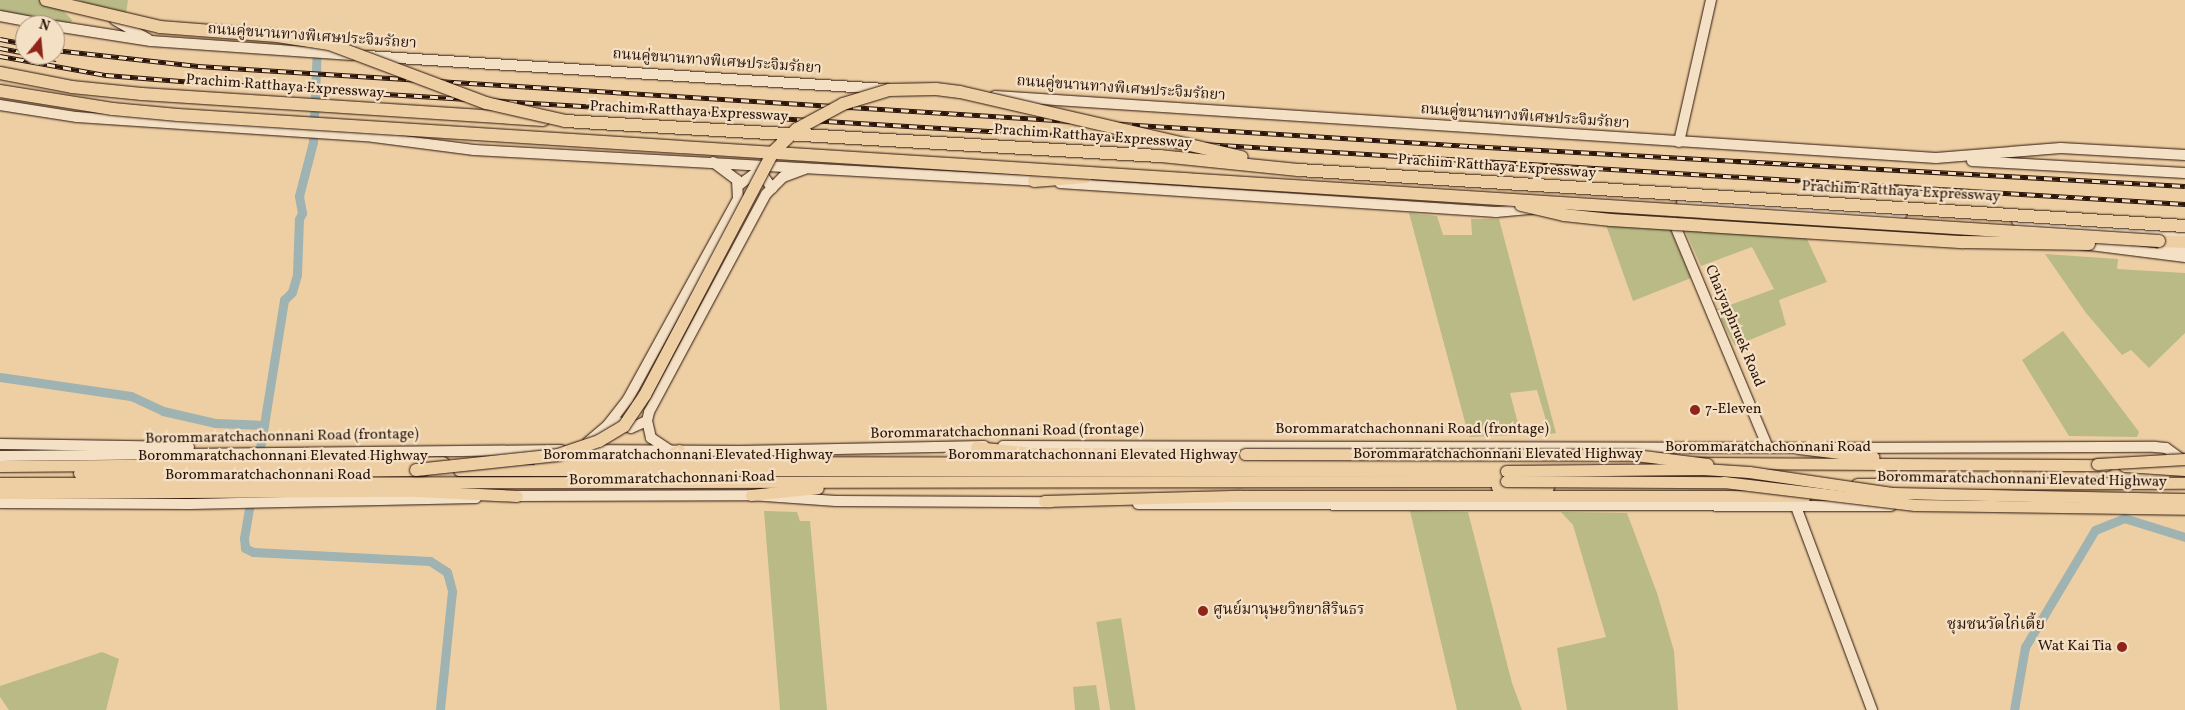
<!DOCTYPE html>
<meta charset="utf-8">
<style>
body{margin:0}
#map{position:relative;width:2185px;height:710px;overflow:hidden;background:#eecfa4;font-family:Vollkorn,"Noto Serif Thai",serif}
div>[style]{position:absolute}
.green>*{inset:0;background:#b9ba85;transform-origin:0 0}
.canal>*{height:9px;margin:-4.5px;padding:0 4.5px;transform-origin:4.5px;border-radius:4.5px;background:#9eb3b2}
.roads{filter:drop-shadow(0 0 1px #2b140a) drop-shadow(0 0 1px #2b140a)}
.secondary>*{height:10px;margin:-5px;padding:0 5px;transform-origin:5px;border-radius:5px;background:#f4e0c4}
.primary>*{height:11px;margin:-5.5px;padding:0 5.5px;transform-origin:5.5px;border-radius:5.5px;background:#eecfa4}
.highway>*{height:12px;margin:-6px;padding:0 6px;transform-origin:6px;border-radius:6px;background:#eecfa4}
.rail>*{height:4.5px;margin-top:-2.25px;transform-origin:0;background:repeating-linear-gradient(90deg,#f4e0c4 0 8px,#2b140a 0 16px);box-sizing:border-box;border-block:1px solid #2b140a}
.bridges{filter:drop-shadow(0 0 1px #2b140a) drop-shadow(0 0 1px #2b140a)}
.primary-bridge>*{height:11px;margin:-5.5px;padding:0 5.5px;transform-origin:5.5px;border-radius:5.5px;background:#eecfa4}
.highway-bridge>*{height:12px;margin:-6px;padding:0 6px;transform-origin:6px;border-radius:6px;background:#eecfa4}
.dots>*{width:14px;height:14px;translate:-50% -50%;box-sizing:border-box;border:2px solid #f4e0c4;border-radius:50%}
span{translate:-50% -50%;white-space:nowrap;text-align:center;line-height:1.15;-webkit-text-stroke:4.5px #f4e0c4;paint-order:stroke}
.street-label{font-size:15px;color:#2b140a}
.poi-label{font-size:15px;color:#2b140a}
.left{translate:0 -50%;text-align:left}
.right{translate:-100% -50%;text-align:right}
.neighbourhood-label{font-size:16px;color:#2b140a}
.north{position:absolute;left:15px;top:15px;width:50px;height:50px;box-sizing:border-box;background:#f4e0c4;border:1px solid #a48e7a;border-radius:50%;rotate:17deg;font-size:14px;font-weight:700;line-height:20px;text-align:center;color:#2b140a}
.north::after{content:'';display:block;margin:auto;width:18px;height:22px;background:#8f2418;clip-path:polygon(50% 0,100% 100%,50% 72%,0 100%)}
</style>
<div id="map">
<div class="green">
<i style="clip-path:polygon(0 0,53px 0,72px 20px,70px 26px,0 11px)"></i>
<i style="clip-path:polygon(78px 0,128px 0,126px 14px,97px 8px)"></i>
<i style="clip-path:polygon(1409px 213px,1437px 216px,1443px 235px,1472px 235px,1471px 219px,1499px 219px,1556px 433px,1550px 434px,1537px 390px,1510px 393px,1521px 435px,1469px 437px)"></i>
<i style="clip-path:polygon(1607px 213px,1649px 214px,1656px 217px,1671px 231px,1691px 278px,1633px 301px,1606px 225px)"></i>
<i style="clip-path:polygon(1680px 219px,1800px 224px,1827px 282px,1779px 300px,1786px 325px,1735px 346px,1716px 310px,1774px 289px,1752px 247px,1701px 266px)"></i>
<i style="clip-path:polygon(2045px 254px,2118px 259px,2117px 269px,2185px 273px,2185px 333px,2149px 368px,2131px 350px,2122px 355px,2086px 313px)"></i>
<i style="clip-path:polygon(2063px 331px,2139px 432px,2137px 437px,2069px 436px,2022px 360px)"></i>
<i style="clip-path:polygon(764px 511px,797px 512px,800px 521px,810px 521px,827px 710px,780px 710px)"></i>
<i style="clip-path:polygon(1410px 511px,1468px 512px,1512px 683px,1522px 710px,1457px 710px)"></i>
<i style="clip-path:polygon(1561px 512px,1627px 513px,1657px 593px,1674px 651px,1678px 710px,1567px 710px,1557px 648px,1606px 637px,1573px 525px)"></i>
<i style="left:1121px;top:618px;width:93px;height:25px;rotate:81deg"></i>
<i style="clip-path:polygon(102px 652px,119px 659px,106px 710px,9px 710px,0 697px,0 686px)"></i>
<i style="clip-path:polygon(1096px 685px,1100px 710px,1075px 710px,1073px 687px)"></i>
</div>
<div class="canal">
<i style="left:0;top:377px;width:132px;rotate:8.3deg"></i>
<i style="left:131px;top:396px;width:35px;rotate:25deg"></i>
<i style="left:163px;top:411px;width:53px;rotate:13deg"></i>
<i style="left:215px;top:423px;width:49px;rotate:2.3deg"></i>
<i style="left:264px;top:425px;width:35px;rotate:100deg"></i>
<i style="left:264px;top:425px;width:127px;rotate:-80.9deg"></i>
<i style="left:284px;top:300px;width:11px;rotate:-45deg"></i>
<i style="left:292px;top:292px;width:18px;rotate:-74deg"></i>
<i style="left:297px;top:275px;width:56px;rotate:-88deg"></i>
<i style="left:299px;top:219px;width:7px;rotate:-63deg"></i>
<i style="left:302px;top:213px;width:17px;rotate:-100deg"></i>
<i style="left:299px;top:196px;width:56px;rotate:-75.5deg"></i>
<i style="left:313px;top:142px;width:96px;rotate:-87.6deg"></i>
<i style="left:251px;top:497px;width:42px;rotate:99.7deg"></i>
<i style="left:244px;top:538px;width:10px;rotate:84deg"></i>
<i style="left:245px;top:548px;width:9px;rotate:27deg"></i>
<i style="left:253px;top:552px;width:177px;rotate:2.9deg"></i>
<i style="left:430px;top:561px;width:20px;rotate:33deg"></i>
<i style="left:447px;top:572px;width:20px;rotate:75deg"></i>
<i style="left:452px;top:591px;width:120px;rotate:95.8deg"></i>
<i style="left:2014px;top:710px;width:64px;rotate:-80.1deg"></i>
<i style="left:2025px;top:647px;width:136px;rotate:-59.1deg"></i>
<i style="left:2095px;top:530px;width:31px;rotate:-22deg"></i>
<i style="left:2124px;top:518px;width:64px;rotate:17.3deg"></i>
</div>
<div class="roads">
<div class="secondary">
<i style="left:0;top:16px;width:49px;rotate:10.6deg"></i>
<i style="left:115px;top:20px;width:38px;rotate:30deg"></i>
<i style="left:55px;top:26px;width:97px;rotate:8.9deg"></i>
<i style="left:151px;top:41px;width:201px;rotate:4deg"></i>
<i style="left:367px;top:56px;width:520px;rotate:3.64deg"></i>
<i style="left:995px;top:96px;width:943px;rotate:3.77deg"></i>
<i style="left:1936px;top:158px;width:125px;rotate:-4.6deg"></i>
<i style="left:2061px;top:148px;width:124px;rotate:3.2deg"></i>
<i style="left:0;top:105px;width:78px;rotate:8.9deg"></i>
<i style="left:77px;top:117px;width:290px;rotate:3.8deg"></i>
<i style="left:366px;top:136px;width:109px;rotate:7.4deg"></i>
<i style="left:474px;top:150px;width:568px;rotate:3.13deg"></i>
<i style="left:1679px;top:142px;width:146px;rotate:-77.3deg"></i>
<i style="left:1972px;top:161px;width:213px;rotate:3.2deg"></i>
<i style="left:1060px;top:183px;width:437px;rotate:3.8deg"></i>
<i style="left:1496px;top:212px;width:36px;rotate:-5deg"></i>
<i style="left:739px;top:185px;width:17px;rotate:-36deg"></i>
<i style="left:753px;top:175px;width:11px;rotate:10deg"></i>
<i style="left:764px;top:177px;width:14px;rotate:54deg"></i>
<i style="left:1682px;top:202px;width:220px;rotate:3.1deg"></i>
<i style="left:1671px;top:216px;width:251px;rotate:67.3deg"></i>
<i style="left:2017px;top:221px;width:169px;rotate:5.1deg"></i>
<i style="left:2082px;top:244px;width:104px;rotate:7.2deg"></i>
<i style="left:2163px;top:247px;width:22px;rotate:5deg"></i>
<i style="left:619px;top:422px;width:13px;rotate:27deg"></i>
<i style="left:631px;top:428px;width:17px;rotate:-24deg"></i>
<i style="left:588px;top:442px;width:25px;rotate:-40deg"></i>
<i style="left:607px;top:426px;width:34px;rotate:-52deg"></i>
<i style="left:628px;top:399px;width:228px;rotate:-61.2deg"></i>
<i style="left:738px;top:199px;width:19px;rotate:-93deg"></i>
<i style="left:737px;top:180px;width:30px;rotate:-143deg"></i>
<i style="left:0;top:444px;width:189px;rotate:0.9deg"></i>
<i style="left:1003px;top:446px;width:803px;rotate:0.14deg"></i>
<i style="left:1828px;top:448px;width:327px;rotate:-0.2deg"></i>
<i style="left:2155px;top:447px;width:11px;rotate:5deg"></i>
<i style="left:2166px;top:448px;width:24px;rotate:36deg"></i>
<i style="left:581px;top:450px;width:159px;rotate:0.4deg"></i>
<i style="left:740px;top:451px;width:244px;rotate:-1.2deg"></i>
<i style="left:669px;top:450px;width:22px;rotate:-146deg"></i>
<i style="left:651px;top:438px;width:17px;rotate:-103deg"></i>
<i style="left:647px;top:421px;width:9px;rotate:-77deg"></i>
<i style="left:649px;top:412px;width:247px;rotate:-61.8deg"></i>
<i style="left:766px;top:194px;width:24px;rotate:-45deg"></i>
<i style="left:783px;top:177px;width:23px;rotate:-20deg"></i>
<i style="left:0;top:456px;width:561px;rotate:-0.61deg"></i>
<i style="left:511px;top:496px;width:240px;rotate:-0.2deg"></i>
<i style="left:751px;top:495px;width:85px;rotate:4deg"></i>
<i style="left:836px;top:501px;width:215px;rotate:0.3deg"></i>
<i style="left:0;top:503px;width:190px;rotate:0.3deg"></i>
<i style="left:190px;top:504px;width:286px;rotate:-1.2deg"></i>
<i style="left:1138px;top:504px;width:753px;rotate:0.15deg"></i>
<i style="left:1795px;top:504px;width:220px;rotate:69.5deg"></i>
</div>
<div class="primary">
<i style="left:976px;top:447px;width:56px;rotate:6.1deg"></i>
<i style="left:1032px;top:453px;width:213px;rotate:0.3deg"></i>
<i style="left:1798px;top:448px;width:76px;rotate:6.8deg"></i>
<i style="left:660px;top:459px;width:21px;rotate:-25deg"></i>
<i style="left:539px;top:462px;width:1129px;rotate:0.05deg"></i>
<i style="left:1697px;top:463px;width:409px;rotate:0.3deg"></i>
<i style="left:0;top:466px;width:443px;rotate:-0.5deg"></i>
<i style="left:2124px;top:466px;width:61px;rotate:3.8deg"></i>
<i style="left:459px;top:470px;width:1047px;rotate:0.05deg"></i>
<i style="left:79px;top:473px;width:344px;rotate:-0.5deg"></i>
<i style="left:0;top:483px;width:1506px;rotate:-0.08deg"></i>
<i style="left:1857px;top:484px;width:328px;rotate:-0.2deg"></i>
<i style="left:1497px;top:487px;width:51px"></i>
<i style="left:0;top:493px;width:416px;rotate:-0.3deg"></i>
<i style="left:416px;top:491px;width:101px;rotate:2.8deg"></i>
<i style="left:751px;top:495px;width:67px;rotate:-6deg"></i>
<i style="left:1044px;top:501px;width:197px;rotate:-1.5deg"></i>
<i style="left:1241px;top:496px;width:564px"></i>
</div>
<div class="highway">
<i style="left:0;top:73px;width:73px;rotate:11deg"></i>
<i style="left:72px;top:87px;width:70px;rotate:5.7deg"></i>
<i style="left:142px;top:94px;width:402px;rotate:3.7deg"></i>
<i style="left:1034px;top:181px;width:52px;rotate:-4.4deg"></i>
<i style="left:2159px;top:241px;width:26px;rotate:2deg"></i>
</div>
</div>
<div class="rail">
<i style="left:0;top:39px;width:25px;rotate:11deg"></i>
<i style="left:0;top:48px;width:25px;rotate:11deg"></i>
<i style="left:55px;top:50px;width:144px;rotate:6.4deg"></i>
<i style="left:198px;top:66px;width:1274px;rotate:3.6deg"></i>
<i style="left:1469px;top:146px;width:717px;rotate:3.2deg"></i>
<i style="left:36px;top:55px;width:21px;rotate:11deg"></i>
<i style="left:0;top:56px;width:108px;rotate:10.2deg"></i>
<i style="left:106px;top:75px;width:100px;rotate:4.6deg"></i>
<i style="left:206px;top:83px;width:1983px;rotate:3.5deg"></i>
</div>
<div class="bridges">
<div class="primary-bridge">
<i style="left:1245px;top:454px;width:390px;rotate:0.1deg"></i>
<i style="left:1635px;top:455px;width:73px;rotate:7.1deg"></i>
<i style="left:2097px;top:464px;width:88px;rotate:-3.3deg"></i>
<i style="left:1506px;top:471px;width:197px;rotate:-0.6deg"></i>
<i style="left:1703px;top:469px;width:46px;rotate:3.7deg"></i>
<i style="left:1749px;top:472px;width:146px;rotate:8.3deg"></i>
<i style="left:1893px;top:493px;width:292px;rotate:1.2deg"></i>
<i style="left:1506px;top:481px;width:218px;rotate:0.3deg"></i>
<i style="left:1724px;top:482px;width:192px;rotate:6.9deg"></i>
<i style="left:1915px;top:505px;width:270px;rotate:0.8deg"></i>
</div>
<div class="highway-bridge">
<i style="left:46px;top:0;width:117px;rotate:13.3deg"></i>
<i style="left:160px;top:27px;width:117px;rotate:4.4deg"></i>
<i style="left:277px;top:36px;width:53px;rotate:8.7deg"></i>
<i style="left:329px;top:44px;width:168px;rotate:20.6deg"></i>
<i style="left:486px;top:103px;width:81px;rotate:12.8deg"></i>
<i style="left:565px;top:121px;width:596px;rotate:3.37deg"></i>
<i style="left:1160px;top:156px;width:140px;rotate:5.8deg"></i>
<i style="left:1299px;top:170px;width:888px;rotate:3.62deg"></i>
<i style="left:0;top:91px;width:114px;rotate:9.1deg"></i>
<i style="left:113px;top:109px;width:65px;rotate:5.3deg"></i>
<i style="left:178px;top:115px;width:1985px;rotate:3.64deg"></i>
<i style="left:1521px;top:205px;width:44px;rotate:13.1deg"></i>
<i style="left:1564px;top:215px;width:47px;rotate:6.1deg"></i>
<i style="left:1611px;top:220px;width:353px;rotate:3.6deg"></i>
<i style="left:1963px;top:242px;width:126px;rotate:0.9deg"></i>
<i style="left:416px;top:470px;width:143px;rotate:-6deg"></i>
<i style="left:558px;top:455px;width:43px;rotate:-18.9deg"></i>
<i style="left:599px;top:441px;width:29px;rotate:-31deg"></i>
<i style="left:624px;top:426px;width:37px;rotate:-56deg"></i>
<i style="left:645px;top:395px;width:275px;rotate:-62.2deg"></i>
<i style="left:773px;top:152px;width:33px;rotate:-44deg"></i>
<i style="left:797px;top:129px;width:52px;rotate:-28.5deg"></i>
<i style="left:843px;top:104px;width:48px;rotate:-16.9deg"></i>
<i style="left:889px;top:90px;width:47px;rotate:-1.2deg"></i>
<i style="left:936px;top:89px;width:24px;rotate:7deg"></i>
<i style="left:960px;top:92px;width:289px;rotate:13deg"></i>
</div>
</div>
<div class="dots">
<i style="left:1695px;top:410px;background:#8f2418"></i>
<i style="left:1203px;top:611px;background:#8f2418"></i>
<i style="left:2122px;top:647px;background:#8f2418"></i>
</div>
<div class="street-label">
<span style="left:312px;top:37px;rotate:4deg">ถนนคู่ขนานทางพิเศษประจิมรัถยา</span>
<span style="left:717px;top:62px;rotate:4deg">ถนนคู่ขนานทางพิเศษประจิมรัถยา</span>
<span style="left:285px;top:87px;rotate:4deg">Prachim Ratthaya Expressway</span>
<span style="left:1121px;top:89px;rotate:4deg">ถนนคู่ขนานทางพิเศษประจิมรัถยา</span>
<span style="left:689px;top:112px;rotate:3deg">Prachim Ratthaya Expressway</span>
<span style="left:1525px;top:117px;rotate:4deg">ถนนคู่ขนานทางพิเศษประจิมรัถยา</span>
<span style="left:1093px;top:137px;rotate:4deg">Prachim Ratthaya Expressway</span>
<span style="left:1497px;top:167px;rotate:4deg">Prachim Ratthaya Expressway</span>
<span style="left:1901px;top:192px;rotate:3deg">Prachim Ratthaya Expressway</span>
<span style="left:1734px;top:326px;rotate:67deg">Chaiyaphruek Road</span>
<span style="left:1412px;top:430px">Borommaratchachonnani Road (frontage)</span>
<span style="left:1007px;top:432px;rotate:-1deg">Borommaratchachonnani Road (frontage)</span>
<span style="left:282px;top:437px;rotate:-1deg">Borommaratchachonnani Road (frontage)</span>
<span style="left:1768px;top:448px">Borommaratchachonnani Road</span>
<span style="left:1498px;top:455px">Borommaratchachonnani Elevated Highway</span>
<span style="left:688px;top:456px">Borommaratchachonnani Elevated Highway</span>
<span style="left:1093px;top:456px">Borommaratchachonnani Elevated Highway</span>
<span style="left:283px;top:457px">Borommaratchachonnani Elevated Highway</span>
<span style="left:268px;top:476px">Borommaratchachonnani Road</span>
<span style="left:672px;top:479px;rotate:-1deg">Borommaratchachonnani Road</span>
<span style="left:2022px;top:480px;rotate:1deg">Borommaratchachonnani Elevated Highway</span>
</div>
<div class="poi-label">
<span class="left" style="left:1705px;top:410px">7-Eleven</span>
<span class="left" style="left:1213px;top:611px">ศูนย์มานุษยวิทยาสิรินธร</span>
<span class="right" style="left:2112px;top:647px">Wat Kai Tia</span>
</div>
<div class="neighbourhood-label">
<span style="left:1996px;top:625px">ชุมชนวัดไก่เตี้ย</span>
</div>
<div class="north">N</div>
</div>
